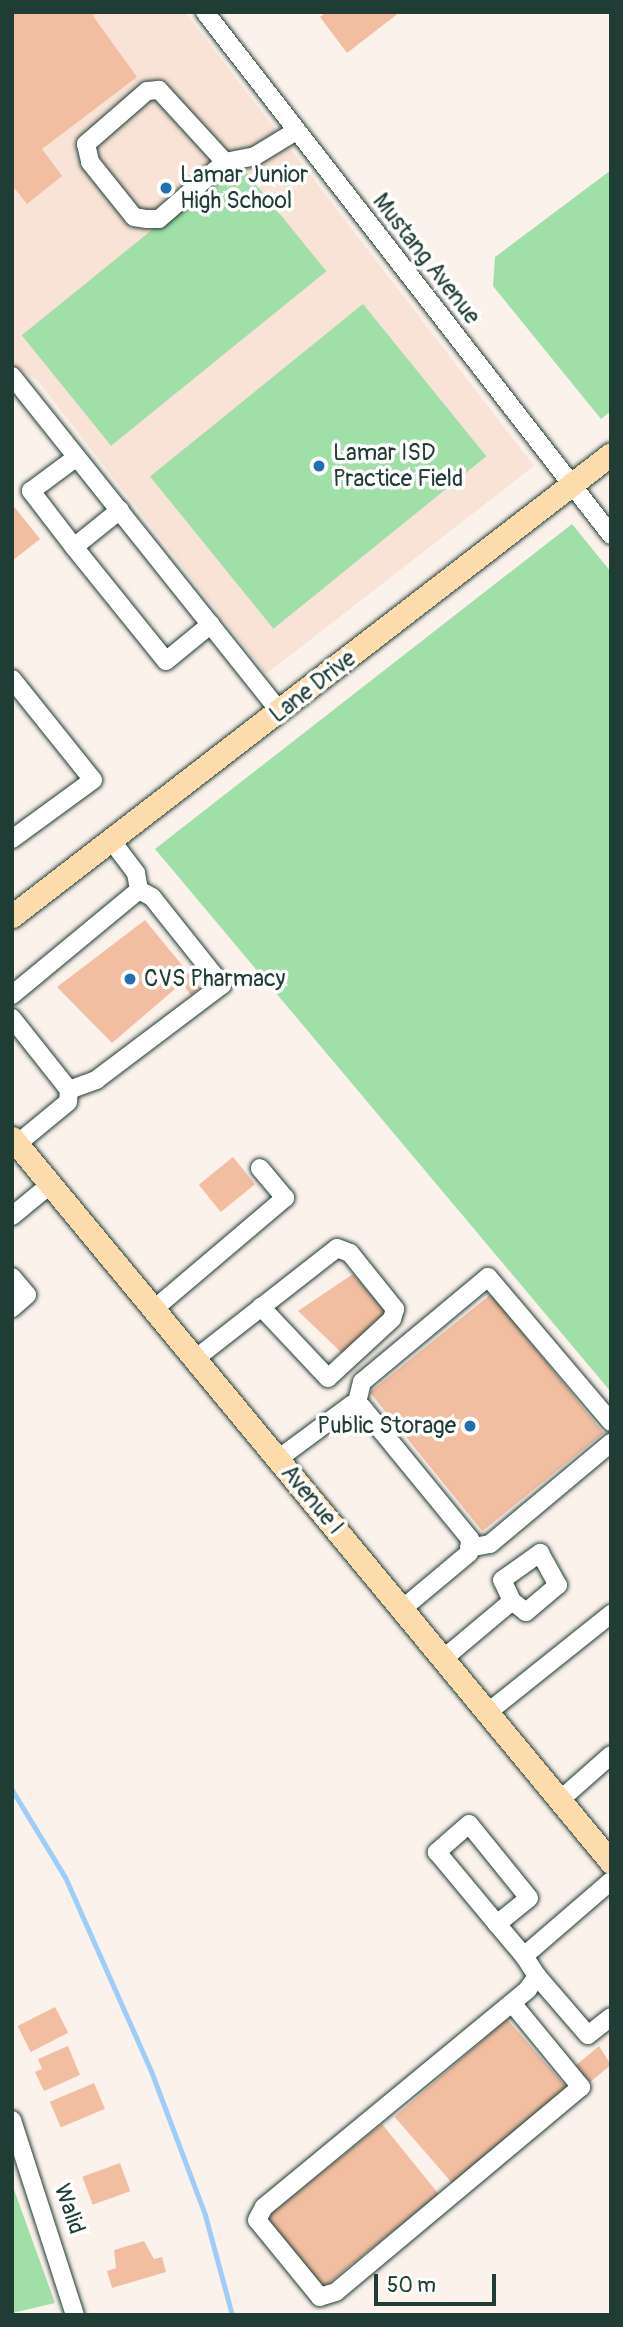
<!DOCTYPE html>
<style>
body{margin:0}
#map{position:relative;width:623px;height:2327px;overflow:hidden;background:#fcf2ec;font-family:Pangolin,sans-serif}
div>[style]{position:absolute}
.built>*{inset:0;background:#f9e2d6}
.green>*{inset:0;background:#a0dfa8;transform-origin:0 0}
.stream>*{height:5px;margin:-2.5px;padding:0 2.5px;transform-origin:2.5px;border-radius:2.5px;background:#9dcdf9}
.building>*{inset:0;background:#f1bea2;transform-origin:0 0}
.roads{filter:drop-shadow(0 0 2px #1f3d34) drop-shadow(0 0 2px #1f3d34)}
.minor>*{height:18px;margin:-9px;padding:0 9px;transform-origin:9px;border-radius:9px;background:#fff}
.major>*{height:23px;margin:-11.5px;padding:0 11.5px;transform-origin:11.5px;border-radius:11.5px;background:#fcdcac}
.dots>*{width:19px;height:19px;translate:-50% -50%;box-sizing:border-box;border:4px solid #fff;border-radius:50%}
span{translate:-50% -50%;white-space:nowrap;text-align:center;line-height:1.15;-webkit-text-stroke:7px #fff;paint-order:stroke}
.poi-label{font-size:23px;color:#1f3d34}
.left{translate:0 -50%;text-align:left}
.right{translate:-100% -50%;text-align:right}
.street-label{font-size:23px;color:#1f3d34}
.frame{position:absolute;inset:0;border:14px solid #1f3d34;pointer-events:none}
.scale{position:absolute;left:374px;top:2274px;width:122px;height:32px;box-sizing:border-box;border:4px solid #1f3d34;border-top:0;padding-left:9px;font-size:21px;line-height:24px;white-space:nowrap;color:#1f3d34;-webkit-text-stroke:5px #fff;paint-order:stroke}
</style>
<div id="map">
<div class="built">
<i style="clip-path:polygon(12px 12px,185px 12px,534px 466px,266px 674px,38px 381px,12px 363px)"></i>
</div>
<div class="green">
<i style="left:237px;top:161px;width:142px;height:277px;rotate:51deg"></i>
<i style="clip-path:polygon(611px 170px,611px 411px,601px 419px,493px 286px,495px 257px)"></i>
<i style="left:363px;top:304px;width:196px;height:274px;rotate:51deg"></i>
<i style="clip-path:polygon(572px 524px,611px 572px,611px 1392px,155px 849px)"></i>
<i style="clip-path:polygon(12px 2184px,55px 2303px,12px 2313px)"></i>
</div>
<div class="stream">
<i style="left:12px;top:1790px;width:102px;rotate:58.7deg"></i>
<i style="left:65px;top:1877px;width:212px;rotate:66.1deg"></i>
<i style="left:151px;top:2071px;width:154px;rotate:69.4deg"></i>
<i style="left:205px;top:2215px;width:104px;rotate:74.9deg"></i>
</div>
<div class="building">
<i style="clip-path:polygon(12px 12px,97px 12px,93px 16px,137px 77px,42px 149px,62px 176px,27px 204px,12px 185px)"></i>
<i style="clip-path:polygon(326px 12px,400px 12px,347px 53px,320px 17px)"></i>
<i style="clip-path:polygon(12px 504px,40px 539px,12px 561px)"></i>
<i style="clip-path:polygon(145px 920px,200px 987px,191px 995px,182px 983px,112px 1043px,57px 987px)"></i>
<i style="left:233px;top:1157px;width:35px;height:44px;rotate:51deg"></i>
<i style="clip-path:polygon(353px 1274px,390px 1317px,344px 1355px,298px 1311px)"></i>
<i style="left:491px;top:1294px;width:179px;height:156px;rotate:51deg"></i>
<i style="left:55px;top:2007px;width:29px;height:42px;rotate:63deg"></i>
<i style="left:507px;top:2019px;width:91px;height:149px;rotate:49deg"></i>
<i style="clip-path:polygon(68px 2046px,80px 2075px,44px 2091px,35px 2072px,42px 2069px,38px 2059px)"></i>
<i style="clip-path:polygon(599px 2046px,611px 2065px,590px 2082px,575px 2066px)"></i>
<i style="left:94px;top:2083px;width:28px;height:48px;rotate:67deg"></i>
<i style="left:382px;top:2124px;width:90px;height:153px;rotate:51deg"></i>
<i style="left:120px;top:2163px;width:30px;height:40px;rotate:70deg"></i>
<i style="clip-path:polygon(144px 2241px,154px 2259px,162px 2257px,166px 2272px,112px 2288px,107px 2271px,116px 2268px,114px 2250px)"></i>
</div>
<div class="roads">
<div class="minor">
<i style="left:205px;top:12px;width:662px;rotate:52.18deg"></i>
<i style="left:225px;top:162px;width:98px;rotate:-132.5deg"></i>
<i style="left:159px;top:90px;width:12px;rotate:175deg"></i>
<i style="left:147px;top:91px;width:81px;rotate:139deg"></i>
<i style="left:86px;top:144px;width:18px;rotate:77deg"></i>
<i style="left:90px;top:162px;width:70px;rotate:51.3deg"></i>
<i style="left:134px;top:217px;width:13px;rotate:9deg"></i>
<i style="left:147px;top:219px;width:12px"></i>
<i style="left:159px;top:219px;width:87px;rotate:-40.8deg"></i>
<i style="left:225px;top:162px;width:31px;rotate:-11deg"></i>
<i style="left:255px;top:156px;width:48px;rotate:-31.4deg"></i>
<i style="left:12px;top:376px;width:431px;rotate:51.4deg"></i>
<i style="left:120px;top:510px;width:59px;rotate:141.2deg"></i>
<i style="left:74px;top:547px;width:146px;rotate:51.1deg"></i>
<i style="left:166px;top:661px;width:58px;rotate:-39.4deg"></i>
<i style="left:74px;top:547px;width:71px;rotate:-127.5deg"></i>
<i style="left:31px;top:491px;width:57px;rotate:-36.5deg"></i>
<i style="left:12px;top:679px;width:129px;rotate:51.3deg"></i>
<i style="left:93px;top:780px;width:100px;rotate:143.9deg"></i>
<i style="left:12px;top:995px;width:165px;rotate:-39.6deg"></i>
<i style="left:139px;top:890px;width:17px;rotate:-100deg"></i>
<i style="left:136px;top:873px;width:40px;rotate:-127deg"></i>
<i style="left:12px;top:1018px;width:92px;rotate:51.6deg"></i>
<i style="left:69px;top:1090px;width:12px;rotate:95deg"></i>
<i style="left:68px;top:1102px;width:66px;rotate:140.5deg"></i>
<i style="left:69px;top:1090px;width:29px;rotate:-20deg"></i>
<i style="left:96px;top:1080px;width:158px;rotate:-37deg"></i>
<i style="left:222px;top:985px;width:112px;rotate:-128.5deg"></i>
<i style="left:152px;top:897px;width:15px;rotate:-152deg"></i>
<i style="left:12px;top:1216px;width:50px;rotate:-39.4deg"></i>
<i style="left:12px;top:1277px;width:23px;rotate:50deg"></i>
<i style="left:27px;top:1295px;width:20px;rotate:139deg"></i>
<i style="left:154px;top:1309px;width:172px;rotate:-40.3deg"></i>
<i style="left:285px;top:1198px;width:39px;rotate:-130deg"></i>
<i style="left:195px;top:1359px;width:180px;rotate:-38deg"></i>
<i style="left:337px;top:1248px;width:14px;rotate:21deg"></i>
<i style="left:350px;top:1253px;width:72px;rotate:51.2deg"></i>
<i style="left:395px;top:1309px;width:10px;rotate:107deg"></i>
<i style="left:392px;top:1319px;width:87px;rotate:137.3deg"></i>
<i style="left:328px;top:1378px;width:98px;rotate:-133.3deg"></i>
<i style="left:356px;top:1406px;width:25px;rotate:-76deg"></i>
<i style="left:362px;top:1382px;width:164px;rotate:-39.8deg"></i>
<i style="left:488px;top:1277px;width:190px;rotate:49.7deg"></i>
<i style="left:278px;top:1459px;width:91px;rotate:-36.5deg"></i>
<i style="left:351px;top:1405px;width:11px;rotate:10deg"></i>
<i style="left:362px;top:1407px;width:171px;rotate:50.7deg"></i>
<i style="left:470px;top:1539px;width:14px;rotate:94deg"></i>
<i style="left:469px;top:1553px;width:87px;rotate:140.1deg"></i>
<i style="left:469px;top:1548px;width:21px;rotate:-11deg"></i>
<i style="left:490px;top:1544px;width:158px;rotate:-39.9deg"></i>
<i style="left:443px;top:1659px;width:90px;rotate:-40deg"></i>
<i style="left:512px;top:1601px;width:23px;rotate:-115deg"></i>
<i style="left:502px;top:1580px;width:47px;rotate:-35.4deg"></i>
<i style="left:540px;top:1553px;width:37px;rotate:61deg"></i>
<i style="left:558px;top:1585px;width:42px;rotate:139.8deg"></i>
<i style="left:526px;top:1612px;width:18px;rotate:-142deg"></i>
<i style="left:487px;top:1713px;width:159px;rotate:-38.6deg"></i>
<i style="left:560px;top:1800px;width:68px;rotate:-41.4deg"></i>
<i style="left:497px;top:1924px;width:41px;rotate:-39.1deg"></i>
<i style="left:529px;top:1898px;width:95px;rotate:-129deg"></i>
<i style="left:469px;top:1824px;width:43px;rotate:138.8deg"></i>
<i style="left:437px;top:1852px;width:94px;rotate:50.2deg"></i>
<i style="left:497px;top:1924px;width:42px;rotate:49.8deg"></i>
<i style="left:537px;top:1976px;width:78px;rotate:49.2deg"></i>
<i style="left:588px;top:2035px;width:29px;rotate:-38deg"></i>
<i style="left:512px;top:2003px;width:109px;rotate:50.6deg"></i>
<i style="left:581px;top:2087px;width:319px;rotate:140.1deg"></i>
<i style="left:336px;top:2292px;width:17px;rotate:163deg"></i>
<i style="left:320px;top:2297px;width:99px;rotate:-129.3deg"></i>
<i style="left:257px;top:2220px;width:15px;rotate:-62deg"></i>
<i style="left:264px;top:2207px;width:342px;rotate:-39.5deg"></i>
<i style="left:528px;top:1989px;width:16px;rotate:-55deg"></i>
<i style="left:537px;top:1976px;width:24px;rotate:-123deg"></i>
<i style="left:524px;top:1956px;width:115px;rotate:-40.8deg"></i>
<i style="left:12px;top:2120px;width:205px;rotate:72.1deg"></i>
</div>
<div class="major">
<i style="left:12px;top:916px;width:756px;rotate:-37.64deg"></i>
<i style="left:12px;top:1138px;width:940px;rotate:50.4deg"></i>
</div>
</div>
<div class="dots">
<i style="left:166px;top:188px;background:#1f6fb2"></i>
<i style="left:319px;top:466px;background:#1f6fb2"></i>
<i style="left:130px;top:979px;background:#1f6fb2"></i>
<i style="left:470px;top:1426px;background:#1f6fb2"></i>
</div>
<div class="poi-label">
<span class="left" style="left:180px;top:188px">Lamar Junior<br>High School</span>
<span class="left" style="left:333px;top:466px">Lamar ISD<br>Practice Field</span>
<span class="left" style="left:144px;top:979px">CVS Pharmacy</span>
<span class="right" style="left:456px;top:1426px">Public Storage</span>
</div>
<div class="street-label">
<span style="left:426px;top:259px;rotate:52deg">Mustang Avenue</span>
<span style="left:313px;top:687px;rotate:-38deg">Lane Drive</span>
<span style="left:312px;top:1500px;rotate:50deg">Avenue I</span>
<span style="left:69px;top:2209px;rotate:71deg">Walid</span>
</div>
<div class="frame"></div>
<div class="scale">50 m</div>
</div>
